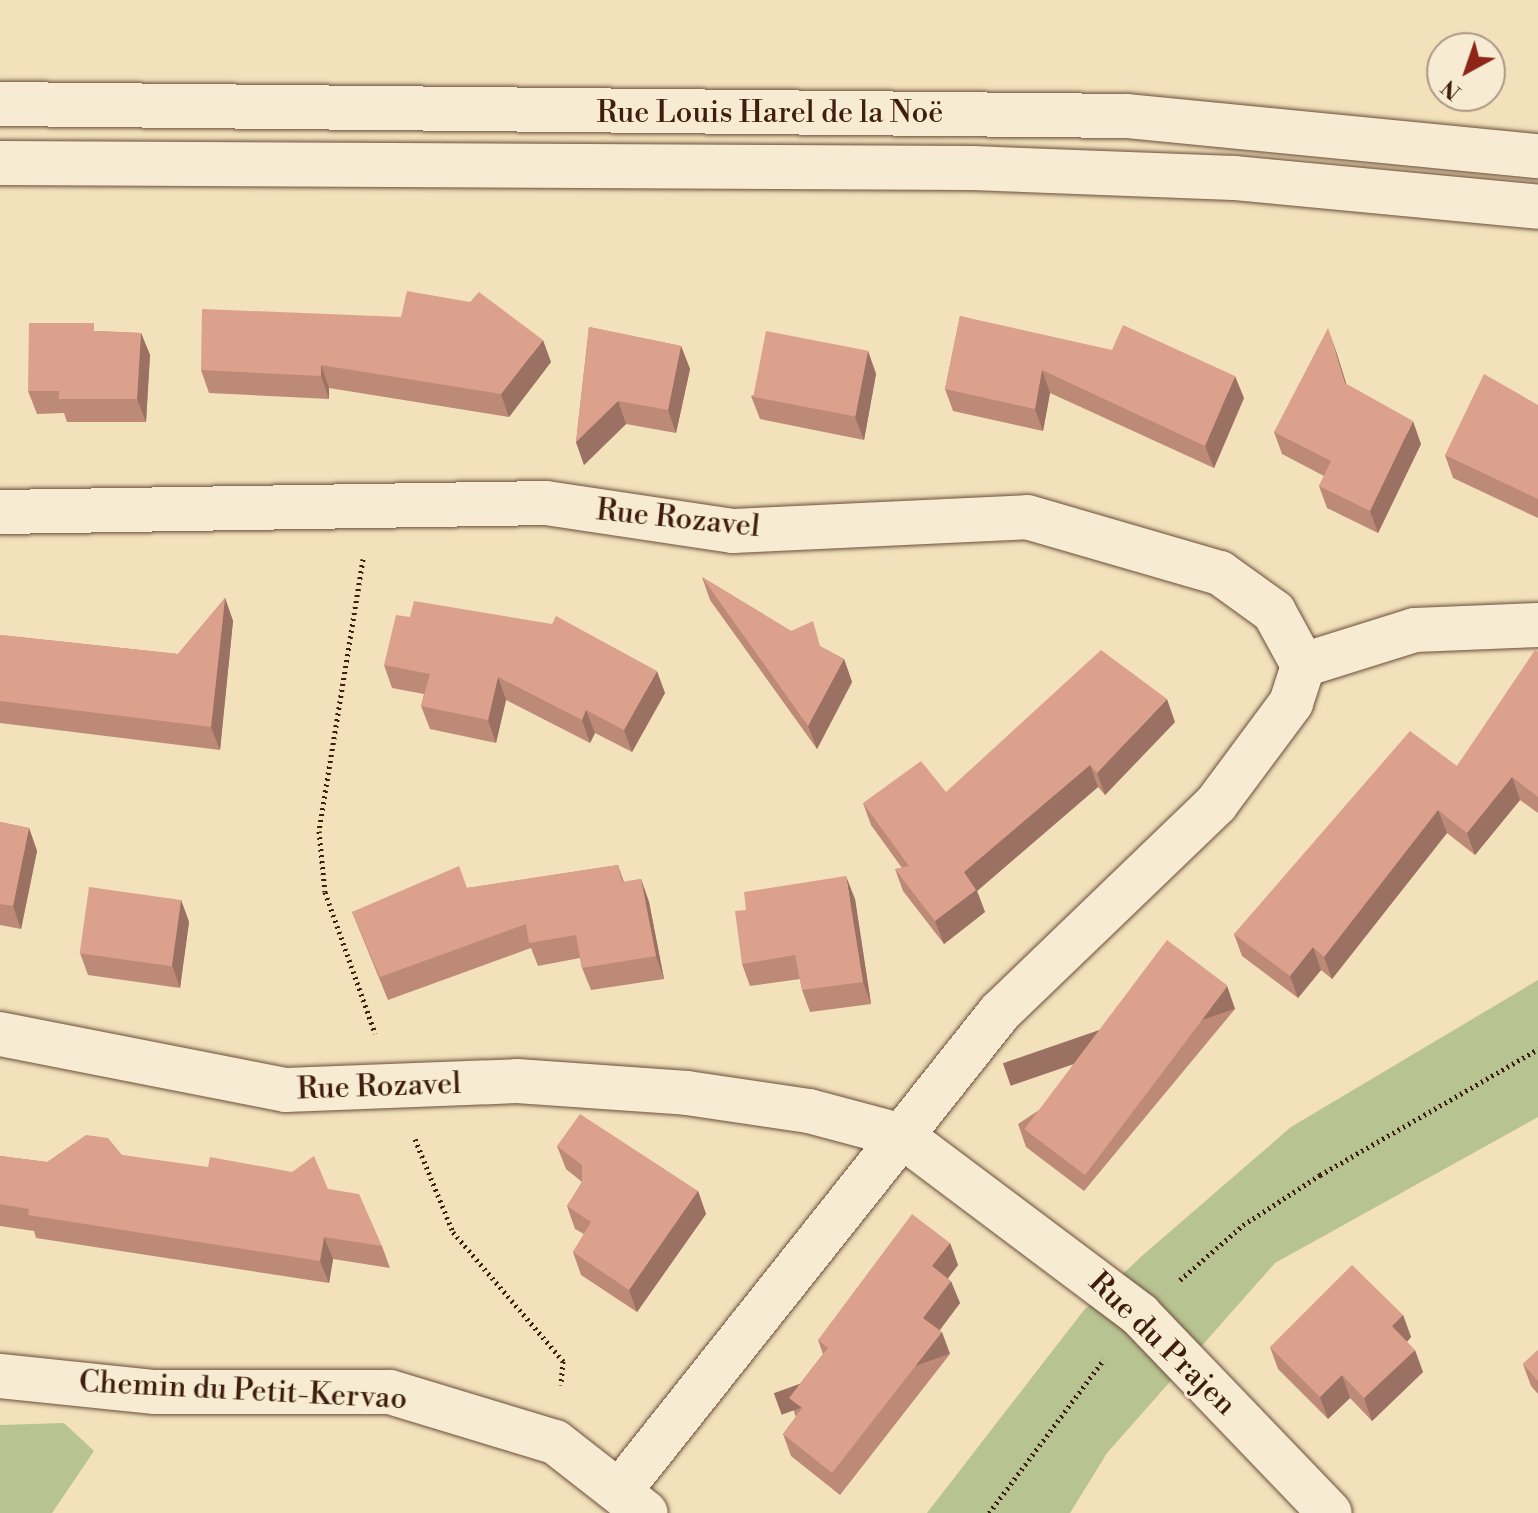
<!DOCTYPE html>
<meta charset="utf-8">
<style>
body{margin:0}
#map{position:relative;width:1538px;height:1513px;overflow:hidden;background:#f2e1bb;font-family:"Libre Bodoni",serif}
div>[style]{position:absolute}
.green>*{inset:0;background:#b8c392}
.path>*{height:5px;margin-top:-2.5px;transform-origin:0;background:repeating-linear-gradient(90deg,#3f1d10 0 2px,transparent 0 6px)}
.roads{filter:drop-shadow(0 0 2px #6c4e3b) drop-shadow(0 0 2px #6c4e3b)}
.street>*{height:44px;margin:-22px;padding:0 22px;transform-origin:22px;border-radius:22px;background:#f7ecd3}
.secondary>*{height:44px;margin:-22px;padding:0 22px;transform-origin:22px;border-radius:22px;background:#f7ecd3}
.wall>*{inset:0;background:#bd8a78}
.shaded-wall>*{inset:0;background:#9a7162;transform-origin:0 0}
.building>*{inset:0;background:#dca18c;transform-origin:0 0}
span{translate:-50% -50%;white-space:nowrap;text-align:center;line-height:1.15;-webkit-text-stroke:6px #f7ecd3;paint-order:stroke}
.street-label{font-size:30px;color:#3f1d10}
.north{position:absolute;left:1426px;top:32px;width:80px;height:80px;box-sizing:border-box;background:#f7ecd3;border:2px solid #ad9985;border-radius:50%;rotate:220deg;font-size:22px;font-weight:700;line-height:32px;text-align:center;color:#3f1d10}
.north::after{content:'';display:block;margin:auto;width:28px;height:36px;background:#8f2418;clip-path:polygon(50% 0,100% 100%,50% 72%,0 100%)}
</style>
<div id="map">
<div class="green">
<i style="clip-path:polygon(1538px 980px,1538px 1117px,1275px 1263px,1107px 1453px,1070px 1513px,927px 1513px,1084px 1310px,1143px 1255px,1291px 1127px)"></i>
<i style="clip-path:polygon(64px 1423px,94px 1451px,52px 1513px,0 1513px,0 1425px)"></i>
</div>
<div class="path">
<i style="left:363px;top:559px;width:276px;rotate:99.2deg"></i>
<i style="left:319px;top:831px;width:61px;rotate:84.4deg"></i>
<i style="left:325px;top:892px;width:150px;rotate:70.5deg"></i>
<i style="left:415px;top:1139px;width:100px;rotate:67.8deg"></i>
<i style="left:453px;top:1232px;width:170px;rotate:49.5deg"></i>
<i style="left:563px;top:1361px;width:24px;rotate:95deg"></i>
<i style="left:1180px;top:1280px;width:84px;rotate:-41.1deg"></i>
<i style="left:1243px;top:1225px;width:92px;rotate:-33deg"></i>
<i style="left:1320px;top:1175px;width:252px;rotate:-30deg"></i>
<i style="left:989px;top:1513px;width:192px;rotate:-53.2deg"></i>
</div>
<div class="roads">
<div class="street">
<i style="left:0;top:512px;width:546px;rotate:-0.94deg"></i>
<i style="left:546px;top:503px;width:189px;rotate:8.5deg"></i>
<i style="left:733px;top:531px;width:294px;rotate:-2.7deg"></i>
<i style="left:1027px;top:517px;width:201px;rotate:16.2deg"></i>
<i style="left:1220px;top:573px;width:67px;rotate:35.8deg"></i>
<i style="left:1274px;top:612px;width:60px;rotate:61.3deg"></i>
<i style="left:0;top:1034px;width:291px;rotate:11.1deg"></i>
<i style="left:286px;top:1090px;width:231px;rotate:-2.2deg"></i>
<i style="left:517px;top:1081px;width:170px;rotate:4deg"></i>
<i style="left:687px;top:1093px;width:123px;rotate:8.4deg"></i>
<i style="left:809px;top:1111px;width:96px;rotate:15deg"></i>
<i style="left:902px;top:1136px;width:298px;rotate:36.9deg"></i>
<i style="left:1140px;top:1315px;width:274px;rotate:46.2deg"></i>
<i style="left:0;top:1376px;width:156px;rotate:5.9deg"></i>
<i style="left:155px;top:1392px;width:235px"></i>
<i style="left:390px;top:1392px;width:172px;rotate:16.9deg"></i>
<i style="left:555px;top:1442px;width:115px;rotate:38deg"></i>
<i style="left:622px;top:1488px;width:608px;rotate:-51.55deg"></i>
<i style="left:1000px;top:1012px;width:300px;rotate:-43.9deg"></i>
<i style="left:1216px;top:804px;width:126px;rotate:-53.4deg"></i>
<i style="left:1291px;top:703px;width:40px;rotate:-72deg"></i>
<i style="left:1303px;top:665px;width:117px;rotate:-17.4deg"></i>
<i style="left:1415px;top:630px;width:123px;rotate:-2.3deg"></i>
</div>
<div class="secondary">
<i style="left:0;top:104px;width:1127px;rotate:0.61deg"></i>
<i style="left:1127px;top:116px;width:413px;rotate:5.6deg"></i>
<i style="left:0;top:163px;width:972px;rotate:0.29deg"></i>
<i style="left:972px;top:168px;width:262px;rotate:2.2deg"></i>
<i style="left:1234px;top:178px;width:305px;rotate:5.4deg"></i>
</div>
</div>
<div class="wall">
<i style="clip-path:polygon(960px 316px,1244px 398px,1214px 468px,1050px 393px,1043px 431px,953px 411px,945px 389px)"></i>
<i style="clip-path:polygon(401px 317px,551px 362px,509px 417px,329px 388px,329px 399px,209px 393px,201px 370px)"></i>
<i style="clip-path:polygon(589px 327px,681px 346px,690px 369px,676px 433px,626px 424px,584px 465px,576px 442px)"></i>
<i style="clip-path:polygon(97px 331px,141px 333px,150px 355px,146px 422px,67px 422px,64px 413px,37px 414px,28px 391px)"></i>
<i style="clip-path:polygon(868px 351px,876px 374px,864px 440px,760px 419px,751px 396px)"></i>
<i style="clip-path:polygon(1336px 351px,1346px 384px,1421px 444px,1378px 533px,1327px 508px,1319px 486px,1324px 476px,1282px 454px,1274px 432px)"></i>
<i style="clip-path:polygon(1538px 405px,1538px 518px,1453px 478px,1445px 455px)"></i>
<i style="clip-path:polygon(702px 577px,791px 631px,844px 659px,852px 682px,817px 749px,710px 600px)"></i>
<i style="clip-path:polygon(225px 598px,233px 621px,220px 750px,0 723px,0 635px,178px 654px)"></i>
<i style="clip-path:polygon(1538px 652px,1538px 813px,1520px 800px,1475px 855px,1447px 833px,1332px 979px,1321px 970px,1298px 998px,1242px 956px,1234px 934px,1457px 766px)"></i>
<i style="clip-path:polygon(384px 665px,665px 693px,632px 752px,595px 733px,590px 743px,506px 700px,496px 743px,430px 729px,421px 706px,424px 694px,392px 688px)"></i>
<i style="clip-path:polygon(1175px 722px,1105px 795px,1098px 787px,977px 891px,985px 912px,944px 944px,903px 891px,895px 869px,902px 868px,871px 825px,863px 803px,946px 792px)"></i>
<i style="clip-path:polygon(0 822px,29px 828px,37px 851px,21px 929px,0 925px)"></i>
<i style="clip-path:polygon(618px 865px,624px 882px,641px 879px,649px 902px,664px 979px,591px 990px,582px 968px,580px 958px,538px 966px,531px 948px,388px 1000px,352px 912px,467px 888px)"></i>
<i style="clip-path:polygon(855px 899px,871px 1004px,810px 1012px,802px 990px,800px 979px,750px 986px,742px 964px)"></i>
<i style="clip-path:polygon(181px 900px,189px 922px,180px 988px,88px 975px,80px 953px)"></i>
<i style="clip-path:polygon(1227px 986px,1235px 1009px,1084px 1191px,1026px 1147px,1018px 1124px)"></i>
<i style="clip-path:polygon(557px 1146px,698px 1191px,706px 1214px,637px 1312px,581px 1275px,573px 1252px,584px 1234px,575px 1229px,567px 1206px,582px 1182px,566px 1169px)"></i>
<i style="clip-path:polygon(122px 1155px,328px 1189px,382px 1246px,390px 1268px,333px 1259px,329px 1283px,36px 1238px,34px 1231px,0 1226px,0 1156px,47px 1162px)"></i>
<i style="clip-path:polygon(950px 1243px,958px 1265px,948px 1278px,960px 1303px,940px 1330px,950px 1354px,840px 1495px,791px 1456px,783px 1434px,796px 1417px,789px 1398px,823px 1354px,818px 1340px)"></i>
<i style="clip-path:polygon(1403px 1315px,1411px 1337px,1407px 1342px,1423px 1372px,1372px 1421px,1350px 1398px,1328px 1419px,1278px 1369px,1270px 1347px)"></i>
<i style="clip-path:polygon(1538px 1350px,1538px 1394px,1531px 1386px,1523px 1364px)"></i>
</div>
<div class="shaded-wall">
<i style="clip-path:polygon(1328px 328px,1336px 351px,1353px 405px,1345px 383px)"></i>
<i style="clip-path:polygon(141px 333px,150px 355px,146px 422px,137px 399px)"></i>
<i style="clip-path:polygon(543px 340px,551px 362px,509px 417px,501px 394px)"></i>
<i style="clip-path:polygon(681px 346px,690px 369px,676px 433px,668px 410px)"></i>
<i style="clip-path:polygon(868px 351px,876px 374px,864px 440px,855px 417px)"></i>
<i style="clip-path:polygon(321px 365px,329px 388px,329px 399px,321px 376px)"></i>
<i style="clip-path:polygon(1042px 370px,1050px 393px,1043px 431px,1035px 409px)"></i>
<i style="clip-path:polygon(1235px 376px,1244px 398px,1214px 468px,1205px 446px)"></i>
<i style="clip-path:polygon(618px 401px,626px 424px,584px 465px,576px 442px)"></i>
<i style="clip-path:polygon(1413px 421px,1421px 444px,1378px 533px,1370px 511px)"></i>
<i style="clip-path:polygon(225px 598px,233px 621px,220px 750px,211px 727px)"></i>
<i style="clip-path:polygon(844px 659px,852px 682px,817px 749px,808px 726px)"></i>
<i style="clip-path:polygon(657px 671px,665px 693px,632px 752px,624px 730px)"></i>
<i style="clip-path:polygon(498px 677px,506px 700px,496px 743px,488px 720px)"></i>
<i style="clip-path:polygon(1167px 699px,1175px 722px,1105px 795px,1097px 773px)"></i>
<i style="clip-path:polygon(586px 710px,595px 733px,590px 743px,582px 720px)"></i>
<i style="clip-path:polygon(1090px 765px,1098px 787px,977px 891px,985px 912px,944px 944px,935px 921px,964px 872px)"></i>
<i style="clip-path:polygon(1512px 777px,1520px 800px,1475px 855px,1467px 833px)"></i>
<i style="clip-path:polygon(1438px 810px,1447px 833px,1332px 979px,1324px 957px)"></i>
<i style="clip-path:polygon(29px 828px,37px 851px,21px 929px,13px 906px)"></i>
<i style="clip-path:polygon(846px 876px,855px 899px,871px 1004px,863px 982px)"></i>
<i style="clip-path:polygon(641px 879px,649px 902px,664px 979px,656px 956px)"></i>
<i style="clip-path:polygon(181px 900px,189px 922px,180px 988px,172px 965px)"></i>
<i style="clip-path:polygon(1313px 947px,1321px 970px,1298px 998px,1290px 976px)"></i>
<i style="left:1227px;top:986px;width:24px;height:237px;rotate:71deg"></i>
<i style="clip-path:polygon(698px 1191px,706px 1214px,637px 1312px,629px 1290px)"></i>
<i style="clip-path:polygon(324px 1237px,333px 1259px,329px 1283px,320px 1261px)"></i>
<i style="clip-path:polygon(950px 1243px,958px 1265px,940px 1289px,932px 1266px)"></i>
<i style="clip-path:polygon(951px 1281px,960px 1303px,932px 1340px,923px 1318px)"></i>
<i style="clip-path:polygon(1403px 1315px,1411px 1337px,1400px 1349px,1392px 1326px)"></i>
<i style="left:942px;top:1332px;width:23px;height:179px;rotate:70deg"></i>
<i style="clip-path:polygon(1415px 1350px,1423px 1372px,1372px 1421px,1364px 1398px)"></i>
<i style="clip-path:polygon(1342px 1375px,1350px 1398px,1328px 1419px,1320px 1397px)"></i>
</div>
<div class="building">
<i style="clip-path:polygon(407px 291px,470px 302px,479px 292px,543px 340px,501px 394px,321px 365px,321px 376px,201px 370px,202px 309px,401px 317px)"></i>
<i style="clip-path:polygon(960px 316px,1112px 350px,1123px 325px,1235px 376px,1205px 446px,1042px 370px,1035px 409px,945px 389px)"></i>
<i style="clip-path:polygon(29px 323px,94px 323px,94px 331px,141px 333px,137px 399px,59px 399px,59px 391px,28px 391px)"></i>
<i style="clip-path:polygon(589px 327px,681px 346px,668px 410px,618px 401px,576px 442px)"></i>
<i style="clip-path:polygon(1328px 328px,1345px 383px,1413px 421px,1370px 511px,1319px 486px,1331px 461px,1274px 432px)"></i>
<i style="left:766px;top:331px;width:104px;height:67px;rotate:11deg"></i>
<i style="clip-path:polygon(1484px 374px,1538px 405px,1538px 499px,1445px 455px)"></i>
<i style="clip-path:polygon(702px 577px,791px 631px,813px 621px,820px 646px,844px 659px,808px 726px)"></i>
<i style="clip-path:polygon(225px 598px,211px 727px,0 701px,0 635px,178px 654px)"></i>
<i style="clip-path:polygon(414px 601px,552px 624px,556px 616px,657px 671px,624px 730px,586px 710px,582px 720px,498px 677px,488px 720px,421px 706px,430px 674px,384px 665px,396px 615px,410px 617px)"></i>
<i style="clip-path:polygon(1101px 650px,1167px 699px,1097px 773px,1090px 765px,964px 872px,976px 890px,935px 921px,895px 869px,909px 866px,863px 803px,921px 761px,946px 792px)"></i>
<i style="clip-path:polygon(1535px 650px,1538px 652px,1538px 797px,1512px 777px,1467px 833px,1438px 810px,1324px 957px,1313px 947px,1290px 976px,1234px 934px,1410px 731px,1457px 766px)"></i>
<i style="clip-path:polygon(0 822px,29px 828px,13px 906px,0 904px)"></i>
<i style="clip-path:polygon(618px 865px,622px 882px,641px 879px,656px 956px,582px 968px,576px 935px,529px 943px,526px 924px,380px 977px,352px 912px,459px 866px,467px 888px)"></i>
<i style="clip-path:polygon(846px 876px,863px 982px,802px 990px,795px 955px,742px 964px,735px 911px,746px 910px,744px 892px)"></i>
<i style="left:89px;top:887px;width:93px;height:67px;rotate:8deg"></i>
<i style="left:1167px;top:940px;width:76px;height:237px;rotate:37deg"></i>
<i style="clip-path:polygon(580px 1114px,698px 1191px,629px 1290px,573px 1252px,591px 1222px,567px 1206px,582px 1183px,582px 1165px,557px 1146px)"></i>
<i style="clip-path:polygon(86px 1135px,108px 1138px,122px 1155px,208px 1167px,210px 1157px,292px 1172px,314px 1156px,328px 1189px,359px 1194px,382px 1246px,324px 1237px,320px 1261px,28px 1215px,29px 1209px,0 1204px,0 1156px,47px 1162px)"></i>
<i style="clip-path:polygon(912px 1214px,950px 1243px,932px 1266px,951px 1281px,923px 1318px,942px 1332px,832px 1473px,783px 1434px,802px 1408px,789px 1398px,828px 1348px,818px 1340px)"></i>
<i style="clip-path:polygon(1352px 1265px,1403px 1315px,1392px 1326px,1415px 1350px,1364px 1398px,1342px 1375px,1320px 1397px,1270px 1347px)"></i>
<i style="clip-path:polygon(1538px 1350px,1538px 1381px,1523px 1364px)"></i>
</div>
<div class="street-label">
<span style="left:770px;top:113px">Rue Louis Harel de la Noë</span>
<span style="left:678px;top:519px;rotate:6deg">Rue Rozavel</span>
<span style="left:379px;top:1087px;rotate:-2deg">Rue Rozavel</span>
<span style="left:1162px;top:1344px;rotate:44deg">Rue du Prajen</span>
<span style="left:243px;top:1391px;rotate:3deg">Chemin du Petit-Kervao</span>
</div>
<div class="north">N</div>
</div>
